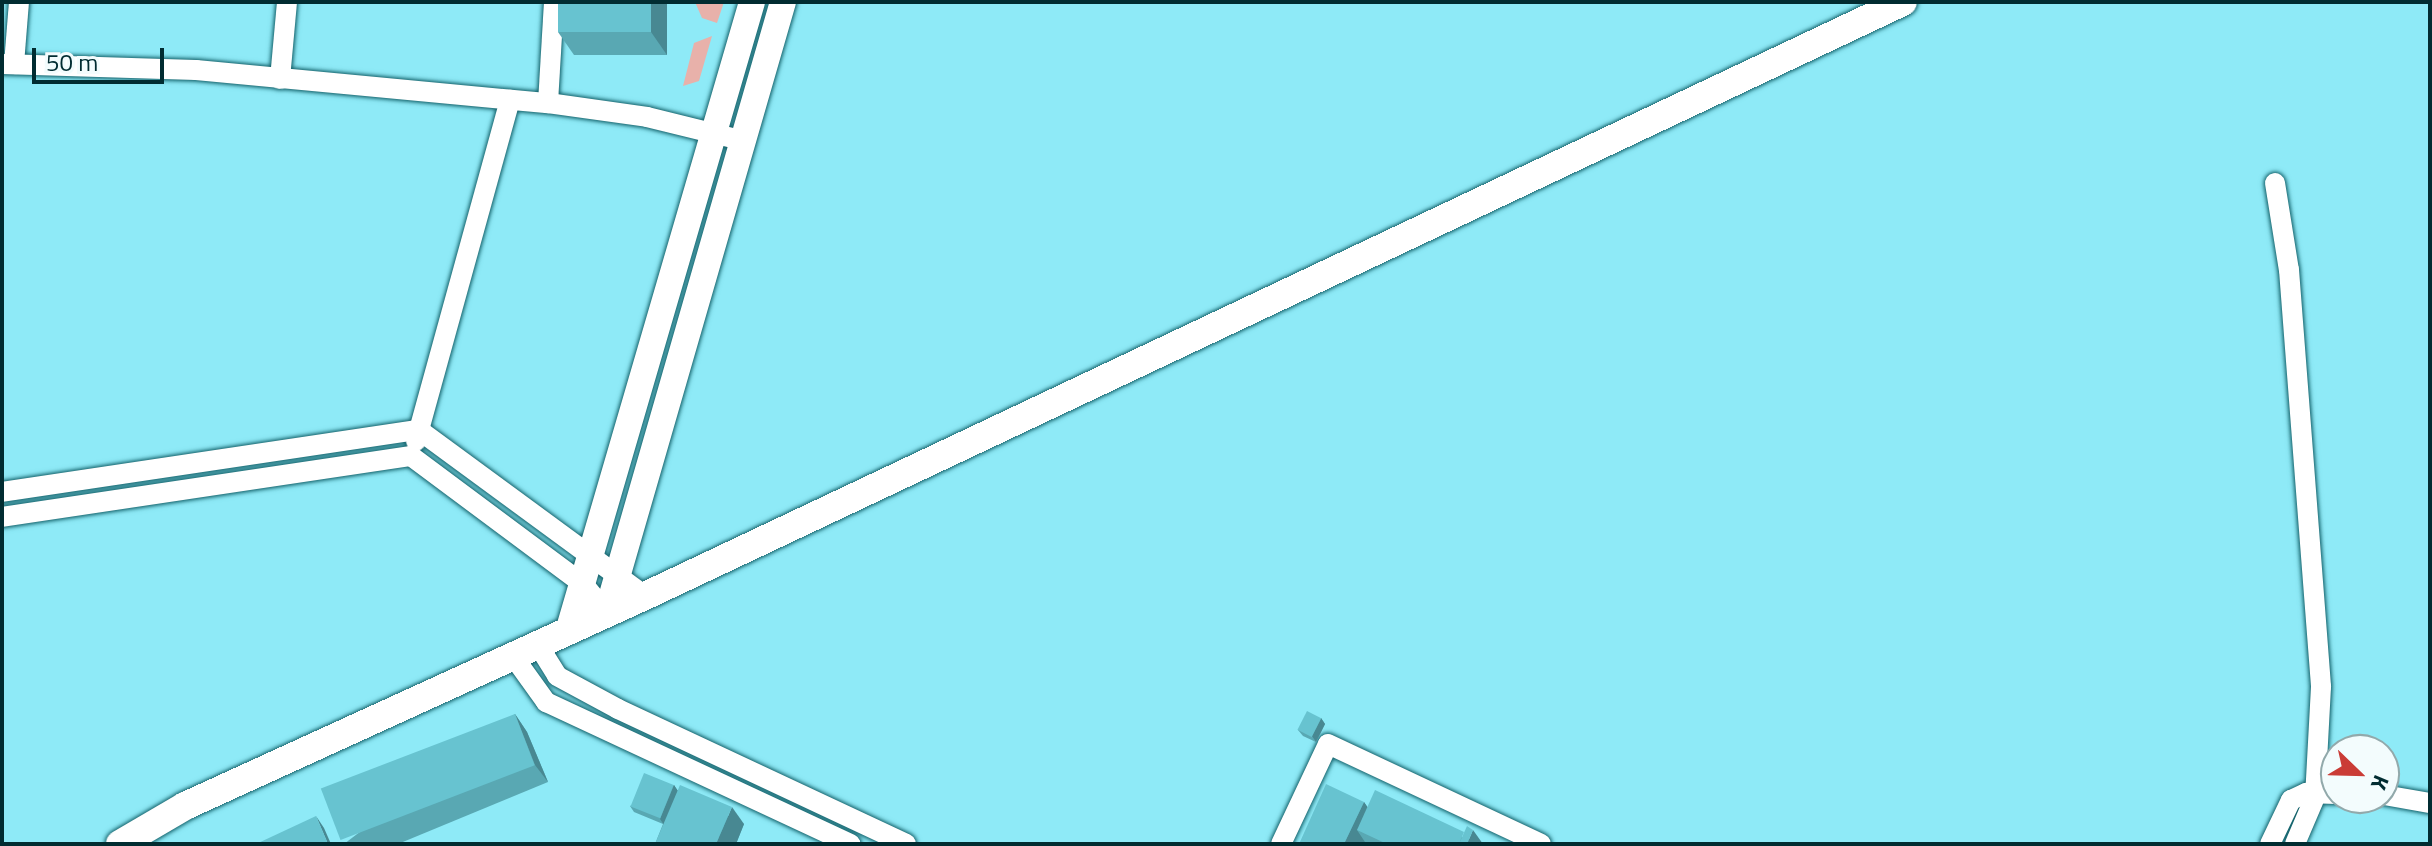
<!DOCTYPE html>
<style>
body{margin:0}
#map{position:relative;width:2432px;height:846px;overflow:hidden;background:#8eeaf7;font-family:"Titillium Web",sans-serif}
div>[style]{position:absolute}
.green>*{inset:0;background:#e8b1aa}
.roads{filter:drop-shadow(0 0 2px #13616a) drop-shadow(0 0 2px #13616a)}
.minor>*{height:20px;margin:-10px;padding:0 10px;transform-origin:10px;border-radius:10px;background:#fff}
.tertiary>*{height:26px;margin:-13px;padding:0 13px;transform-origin:13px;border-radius:13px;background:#fff}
.secondary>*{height:28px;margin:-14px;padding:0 14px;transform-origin:14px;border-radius:14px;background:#fff}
.wall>*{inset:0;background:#59a8b3}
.shaded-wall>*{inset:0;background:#488892}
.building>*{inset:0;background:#67c3d0;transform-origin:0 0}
span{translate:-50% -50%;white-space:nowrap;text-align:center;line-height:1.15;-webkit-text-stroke:6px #f3fcfd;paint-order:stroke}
.frame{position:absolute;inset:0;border:4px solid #012c31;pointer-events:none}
.north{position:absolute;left:2320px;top:734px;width:80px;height:80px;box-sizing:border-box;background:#f3fcfd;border:2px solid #92a9ab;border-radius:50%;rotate:113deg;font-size:22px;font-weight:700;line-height:32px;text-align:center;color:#012c31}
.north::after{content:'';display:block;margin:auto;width:28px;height:36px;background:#ca3c36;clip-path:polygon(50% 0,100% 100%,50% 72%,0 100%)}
.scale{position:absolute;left:32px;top:48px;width:132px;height:36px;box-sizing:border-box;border:4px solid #012c31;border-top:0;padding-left:10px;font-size:24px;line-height:28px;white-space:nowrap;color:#012c31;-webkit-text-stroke:6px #f3fcfd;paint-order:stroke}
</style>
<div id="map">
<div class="green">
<i style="clip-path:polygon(695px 2px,724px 2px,717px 23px,702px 18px)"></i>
<i style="clip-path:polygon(712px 36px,699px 81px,683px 86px,694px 43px)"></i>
</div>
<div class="roads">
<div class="minor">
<i style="left:2px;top:64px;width:194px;rotate:1.8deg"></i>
<i style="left:196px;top:70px;width:354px;rotate:5.4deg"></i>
<i style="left:548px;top:103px;width:100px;rotate:8deg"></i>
<i style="left:647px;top:117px;width:101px;rotate:13.8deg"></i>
<i style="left:14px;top:64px;width:62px;rotate:-85.4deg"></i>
<i style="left:280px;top:79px;width:77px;rotate:-84.8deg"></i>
<i style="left:548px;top:103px;width:101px;rotate:-86.6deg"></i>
<i style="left:2275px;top:183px;width:88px;rotate:80.9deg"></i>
<i style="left:2289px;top:270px;width:418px;rotate:85.6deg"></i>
<i style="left:2321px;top:687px;width:110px;rotate:93.1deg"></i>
<i style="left:2315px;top:797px;width:51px;rotate:113.1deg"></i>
<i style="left:416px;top:441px;width:354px;rotate:-74.6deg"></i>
<i style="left:2px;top:492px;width:422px;rotate:-8.5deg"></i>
<i style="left:419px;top:430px;width:280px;rotate:36.3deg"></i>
<i style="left:2px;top:517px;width:414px;rotate:-8.5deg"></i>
<i style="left:411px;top:456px;width:216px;rotate:36.7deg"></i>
<i style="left:584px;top:585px;width:35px;rotate:50deg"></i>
<i style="left:538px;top:645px;width:36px;rotate:58deg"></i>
<i style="left:557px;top:676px;width:69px;rotate:28.4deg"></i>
<i style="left:618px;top:709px;width:318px;rotate:25.1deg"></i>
<i style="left:513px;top:656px;width:57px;rotate:54.3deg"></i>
<i style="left:546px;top:702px;width:336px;rotate:25deg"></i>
<i style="left:2384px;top:795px;width:47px;rotate:9.9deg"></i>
<i style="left:1281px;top:844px;width:110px;rotate:-64.8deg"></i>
<i style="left:1328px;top:744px;width:235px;rotate:25.1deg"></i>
<i style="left:2270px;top:844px;width:49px;rotate:-64.5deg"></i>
<i style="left:2291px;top:800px;width:17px;rotate:-25deg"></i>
<i style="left:2306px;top:793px;width:30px;rotate:2deg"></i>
</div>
<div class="tertiary">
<i style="left:607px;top:612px;width:635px;rotate:-73.91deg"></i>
<i style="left:568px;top:632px;width:656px;rotate:-73.72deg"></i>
</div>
<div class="secondary">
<i style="left:120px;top:844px;width:75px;rotate:-30.3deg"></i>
<i style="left:185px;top:806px;width:506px;rotate:-24.54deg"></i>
<i style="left:645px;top:596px;width:1391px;rotate:-25.28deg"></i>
</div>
</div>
<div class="wall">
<i style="clip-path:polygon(667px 2px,667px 55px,574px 55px,558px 32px)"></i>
<i style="clip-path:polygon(515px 714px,527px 732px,548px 782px,398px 844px,344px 844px)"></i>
<i style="clip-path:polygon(1321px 718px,1325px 724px,1316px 742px,1303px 736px,1298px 730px)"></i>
<i style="clip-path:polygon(674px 785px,677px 790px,744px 824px,736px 844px,655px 844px,663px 824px,634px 812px,630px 806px)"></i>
<i style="clip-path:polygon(1364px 802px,1367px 807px,1483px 844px,1370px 844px,1365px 842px,1299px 844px)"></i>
</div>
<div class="shaded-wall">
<i style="clip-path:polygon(651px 2px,667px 2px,667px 55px,651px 32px)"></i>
<i style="clip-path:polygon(515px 714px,527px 732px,548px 782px,535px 765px)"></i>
<i style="clip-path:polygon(1321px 718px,1325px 724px,1316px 742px,1312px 736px)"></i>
<i style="clip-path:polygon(674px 785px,678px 791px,664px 825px,660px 819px)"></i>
<i style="clip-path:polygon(1364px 802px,1376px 819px,1357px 830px,1365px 842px,1364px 844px,1344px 844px)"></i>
<i style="clip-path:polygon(732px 807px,744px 824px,736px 844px,716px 844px)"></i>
<i style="clip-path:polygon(316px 816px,324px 828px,331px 844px,328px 844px)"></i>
<i style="clip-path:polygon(1473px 830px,1483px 844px,1467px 844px)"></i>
</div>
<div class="building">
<i style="left:558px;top:2px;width:93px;height:30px"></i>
<i style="left:1307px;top:711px;width:16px;height:21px;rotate:27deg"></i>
<i style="left:515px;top:714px;width:55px;height:208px;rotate:69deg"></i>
<i style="left:644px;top:773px;width:32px;height:36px;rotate:22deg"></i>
<i style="clip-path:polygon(1326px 784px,1364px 802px,1344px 844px,1299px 844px)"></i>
<i style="clip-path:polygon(680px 785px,732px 807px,716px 844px,655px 844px)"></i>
<i style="clip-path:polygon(1375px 790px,1464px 832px,1459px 844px,1387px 844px,1357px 830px)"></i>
<i style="clip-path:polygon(316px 816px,328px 844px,256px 844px)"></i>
<i style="clip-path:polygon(1467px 826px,1473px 830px,1467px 844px,1459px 844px)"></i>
</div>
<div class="frame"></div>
<div class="north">K</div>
<div class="scale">50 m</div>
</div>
